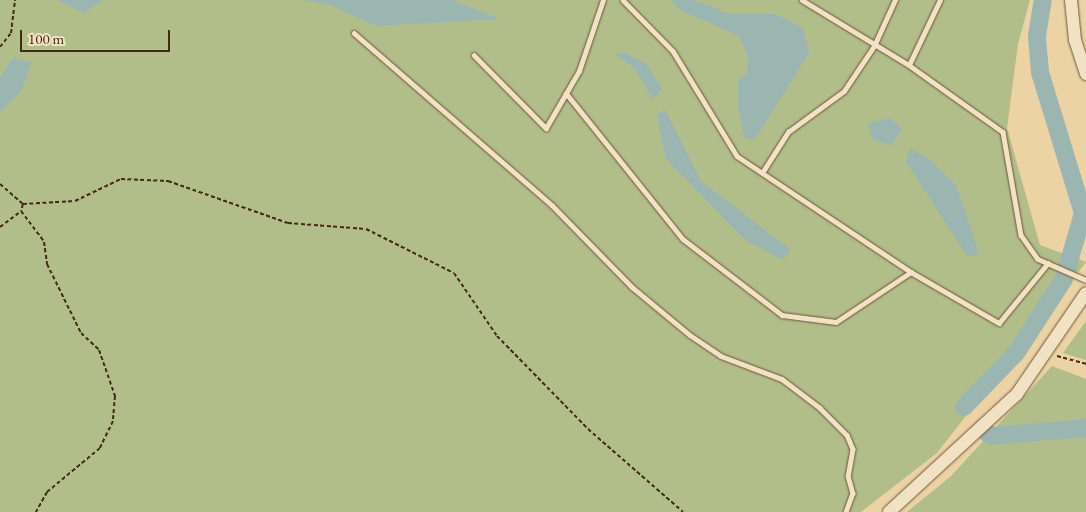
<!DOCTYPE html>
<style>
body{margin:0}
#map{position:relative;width:1086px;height:512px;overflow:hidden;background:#ebd3a4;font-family:"EB Garamond",serif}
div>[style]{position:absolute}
.green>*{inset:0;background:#b2be8a}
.water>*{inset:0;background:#9bb6b0}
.river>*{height:18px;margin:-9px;padding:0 9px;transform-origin:9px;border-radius:9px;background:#9bb6b0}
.path>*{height:2px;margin-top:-1px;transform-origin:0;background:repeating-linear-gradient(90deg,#442816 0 4px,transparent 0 6.5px)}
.roads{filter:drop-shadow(0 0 1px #6e533a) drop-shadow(0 0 1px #6e533a)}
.lane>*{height:4.5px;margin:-2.25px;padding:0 2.25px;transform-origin:2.25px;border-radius:2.25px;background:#f2e2c4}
.secondary>*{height:12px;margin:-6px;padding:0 6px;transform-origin:6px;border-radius:6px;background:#f2e2c4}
span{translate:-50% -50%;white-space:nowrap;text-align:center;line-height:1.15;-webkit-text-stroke:5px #f2e2c4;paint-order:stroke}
.scale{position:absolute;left:20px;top:30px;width:150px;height:22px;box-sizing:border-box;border:2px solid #442816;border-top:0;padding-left:6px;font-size:15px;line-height:18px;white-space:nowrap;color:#442816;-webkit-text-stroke:4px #f2e2c4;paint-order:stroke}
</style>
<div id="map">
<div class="green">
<i style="clip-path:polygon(0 0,1030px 0,1018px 44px,1007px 128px,1040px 245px,1086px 262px,937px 453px,861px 512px,0 512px)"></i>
<i style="clip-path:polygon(1086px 321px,1086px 360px,1063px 353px)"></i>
<i style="clip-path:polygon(1052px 366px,1086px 379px,1086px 512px,907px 512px,951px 476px)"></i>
</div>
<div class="water">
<i style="clip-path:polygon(57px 0,103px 0,83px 13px)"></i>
<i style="clip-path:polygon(303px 0,451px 0,501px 19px,376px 26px,330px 5px)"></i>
<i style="clip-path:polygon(671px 0,694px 0,731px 14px,775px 14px,803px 28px,809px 53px,754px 141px,744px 137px,738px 105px,738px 80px,747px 73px,748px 56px,739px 36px,680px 10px)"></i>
<i style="clip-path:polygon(623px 52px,646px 64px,662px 89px,653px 99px,633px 67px,615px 55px)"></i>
<i style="clip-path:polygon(13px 58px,32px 62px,21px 91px,0 112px,0 78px)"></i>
<i style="clip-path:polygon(665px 109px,701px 181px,791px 250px,783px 260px,746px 241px,666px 159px,657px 115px)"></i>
<i style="clip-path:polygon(890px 118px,902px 129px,891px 146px,872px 139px,868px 123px)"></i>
<i style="clip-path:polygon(910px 148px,932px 161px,956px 185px,979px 253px,968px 257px,906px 162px)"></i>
</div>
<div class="river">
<i style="left:964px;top:407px;width:75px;rotate:-46.1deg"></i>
<i style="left:1016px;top:353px;width:88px;rotate:-57deg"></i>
<i style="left:1064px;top:279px;width:69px;rotate:-73.9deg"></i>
<i style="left:1083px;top:213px;width:147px;rotate:-107deg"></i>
<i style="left:1040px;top:72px;width:36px;rotate:-95deg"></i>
<i style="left:1037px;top:36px;width:36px;rotate:-81deg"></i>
<i style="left:987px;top:433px;width:6px;rotate:31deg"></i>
<i style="left:992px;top:436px;width:94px;rotate:-4.9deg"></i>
</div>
<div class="path">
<i style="left:0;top:47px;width:18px;rotate:-52deg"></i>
<i style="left:11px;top:33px;width:33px;rotate:-83deg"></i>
<i style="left:0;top:184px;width:30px;rotate:41deg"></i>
<i style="left:23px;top:204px;width:52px;rotate:-3.3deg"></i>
<i style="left:75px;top:201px;width:51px;rotate:-25.6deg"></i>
<i style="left:121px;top:179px;width:47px;rotate:2.4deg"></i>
<i style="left:168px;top:181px;width:127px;rotate:19.3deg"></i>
<i style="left:288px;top:223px;width:78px;rotate:4.4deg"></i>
<i style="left:366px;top:229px;width:98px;rotate:26.6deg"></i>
<i style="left:454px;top:273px;width:76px;rotate:55.7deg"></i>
<i style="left:497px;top:336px;width:130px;rotate:45.6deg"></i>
<i style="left:588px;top:429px;width:126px;rotate:41.1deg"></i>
<i style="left:23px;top:204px;width:7px;rotate:106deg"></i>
<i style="left:21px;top:211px;width:39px;rotate:53deg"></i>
<i style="left:44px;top:242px;width:22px;rotate:82deg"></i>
<i style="left:47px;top:264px;width:77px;rotate:63.8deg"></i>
<i style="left:81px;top:333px;width:25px;rotate:43deg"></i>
<i style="left:99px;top:350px;width:49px;rotate:70.8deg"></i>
<i style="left:115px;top:396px;width:25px;rotate:95deg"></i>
<i style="left:113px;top:421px;width:30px;rotate:116deg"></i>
<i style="left:100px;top:448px;width:69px;rotate:140.3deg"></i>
<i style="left:47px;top:492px;width:23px;rotate:119deg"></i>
<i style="left:0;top:227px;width:26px;rotate:-37deg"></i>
<i style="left:1057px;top:356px;width:30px;rotate:15deg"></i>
</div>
<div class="roads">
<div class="lane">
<i style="left:623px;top:0;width:71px;rotate:45.6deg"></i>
<i style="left:673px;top:51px;width:123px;rotate:58.6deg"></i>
<i style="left:737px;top:156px;width:209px;rotate:33.7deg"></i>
<i style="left:911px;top:272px;width:102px;rotate:30.1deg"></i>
<i style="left:999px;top:323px;width:77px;rotate:-50.8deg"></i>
<i style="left:802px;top:0;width:125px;rotate:31.3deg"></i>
<i style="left:909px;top:65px;width:115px;rotate:35.5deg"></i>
<i style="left:1003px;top:132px;width:105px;rotate:80.1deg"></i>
<i style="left:1021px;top:235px;width:29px;rotate:55deg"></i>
<i style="left:1038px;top:259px;width:52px;rotate:23.6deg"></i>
<i style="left:354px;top:33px;width:262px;rotate:41deg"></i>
<i style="left:552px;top:205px;width:115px;rotate:45.7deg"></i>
<i style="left:632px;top:287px;width:75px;rotate:39.6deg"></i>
<i style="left:690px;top:335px;width:37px;rotate:34deg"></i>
<i style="left:721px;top:356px;width:65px;rotate:20.7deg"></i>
<i style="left:782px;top:379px;width:48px;rotate:37.3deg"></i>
<i style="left:820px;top:408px;width:38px;rotate:45deg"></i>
<i style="left:847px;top:435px;width:15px;rotate:67deg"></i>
<i style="left:853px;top:449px;width:27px;rotate:100deg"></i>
<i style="left:848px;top:476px;width:18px;rotate:74deg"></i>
<i style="left:853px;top:493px;width:20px;rotate:110deg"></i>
<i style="left:474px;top:55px;width:103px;rotate:45.4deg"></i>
<i style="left:546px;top:128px;width:66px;rotate:-59.9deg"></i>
<i style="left:579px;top:71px;width:75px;rotate:-71.3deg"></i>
<i style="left:909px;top:65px;width:72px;rotate:-64.5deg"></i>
<i style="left:566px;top:93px;width:187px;rotate:51.3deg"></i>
<i style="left:683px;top:239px;width:125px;rotate:37.5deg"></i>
<i style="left:782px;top:315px;width:54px;rotate:7.4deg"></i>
<i style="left:836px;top:322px;width:90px;rotate:-33.7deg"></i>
<i style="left:762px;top:173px;width:49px;rotate:-57.6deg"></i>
<i style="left:788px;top:132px;width:69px;rotate:-36.2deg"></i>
<i style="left:844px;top:91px;width:54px;rotate:-56.3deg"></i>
<i style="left:874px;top:46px;width:51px;rotate:-65.5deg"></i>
</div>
<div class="secondary">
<i style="left:1071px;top:0;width:40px;rotate:84.3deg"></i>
<i style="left:1075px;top:40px;width:36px;rotate:72deg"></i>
<i style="left:889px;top:512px;width:174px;rotate:-42.7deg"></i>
<i style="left:1017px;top:394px;width:122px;rotate:-55.7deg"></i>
</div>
</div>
<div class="scale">100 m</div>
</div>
